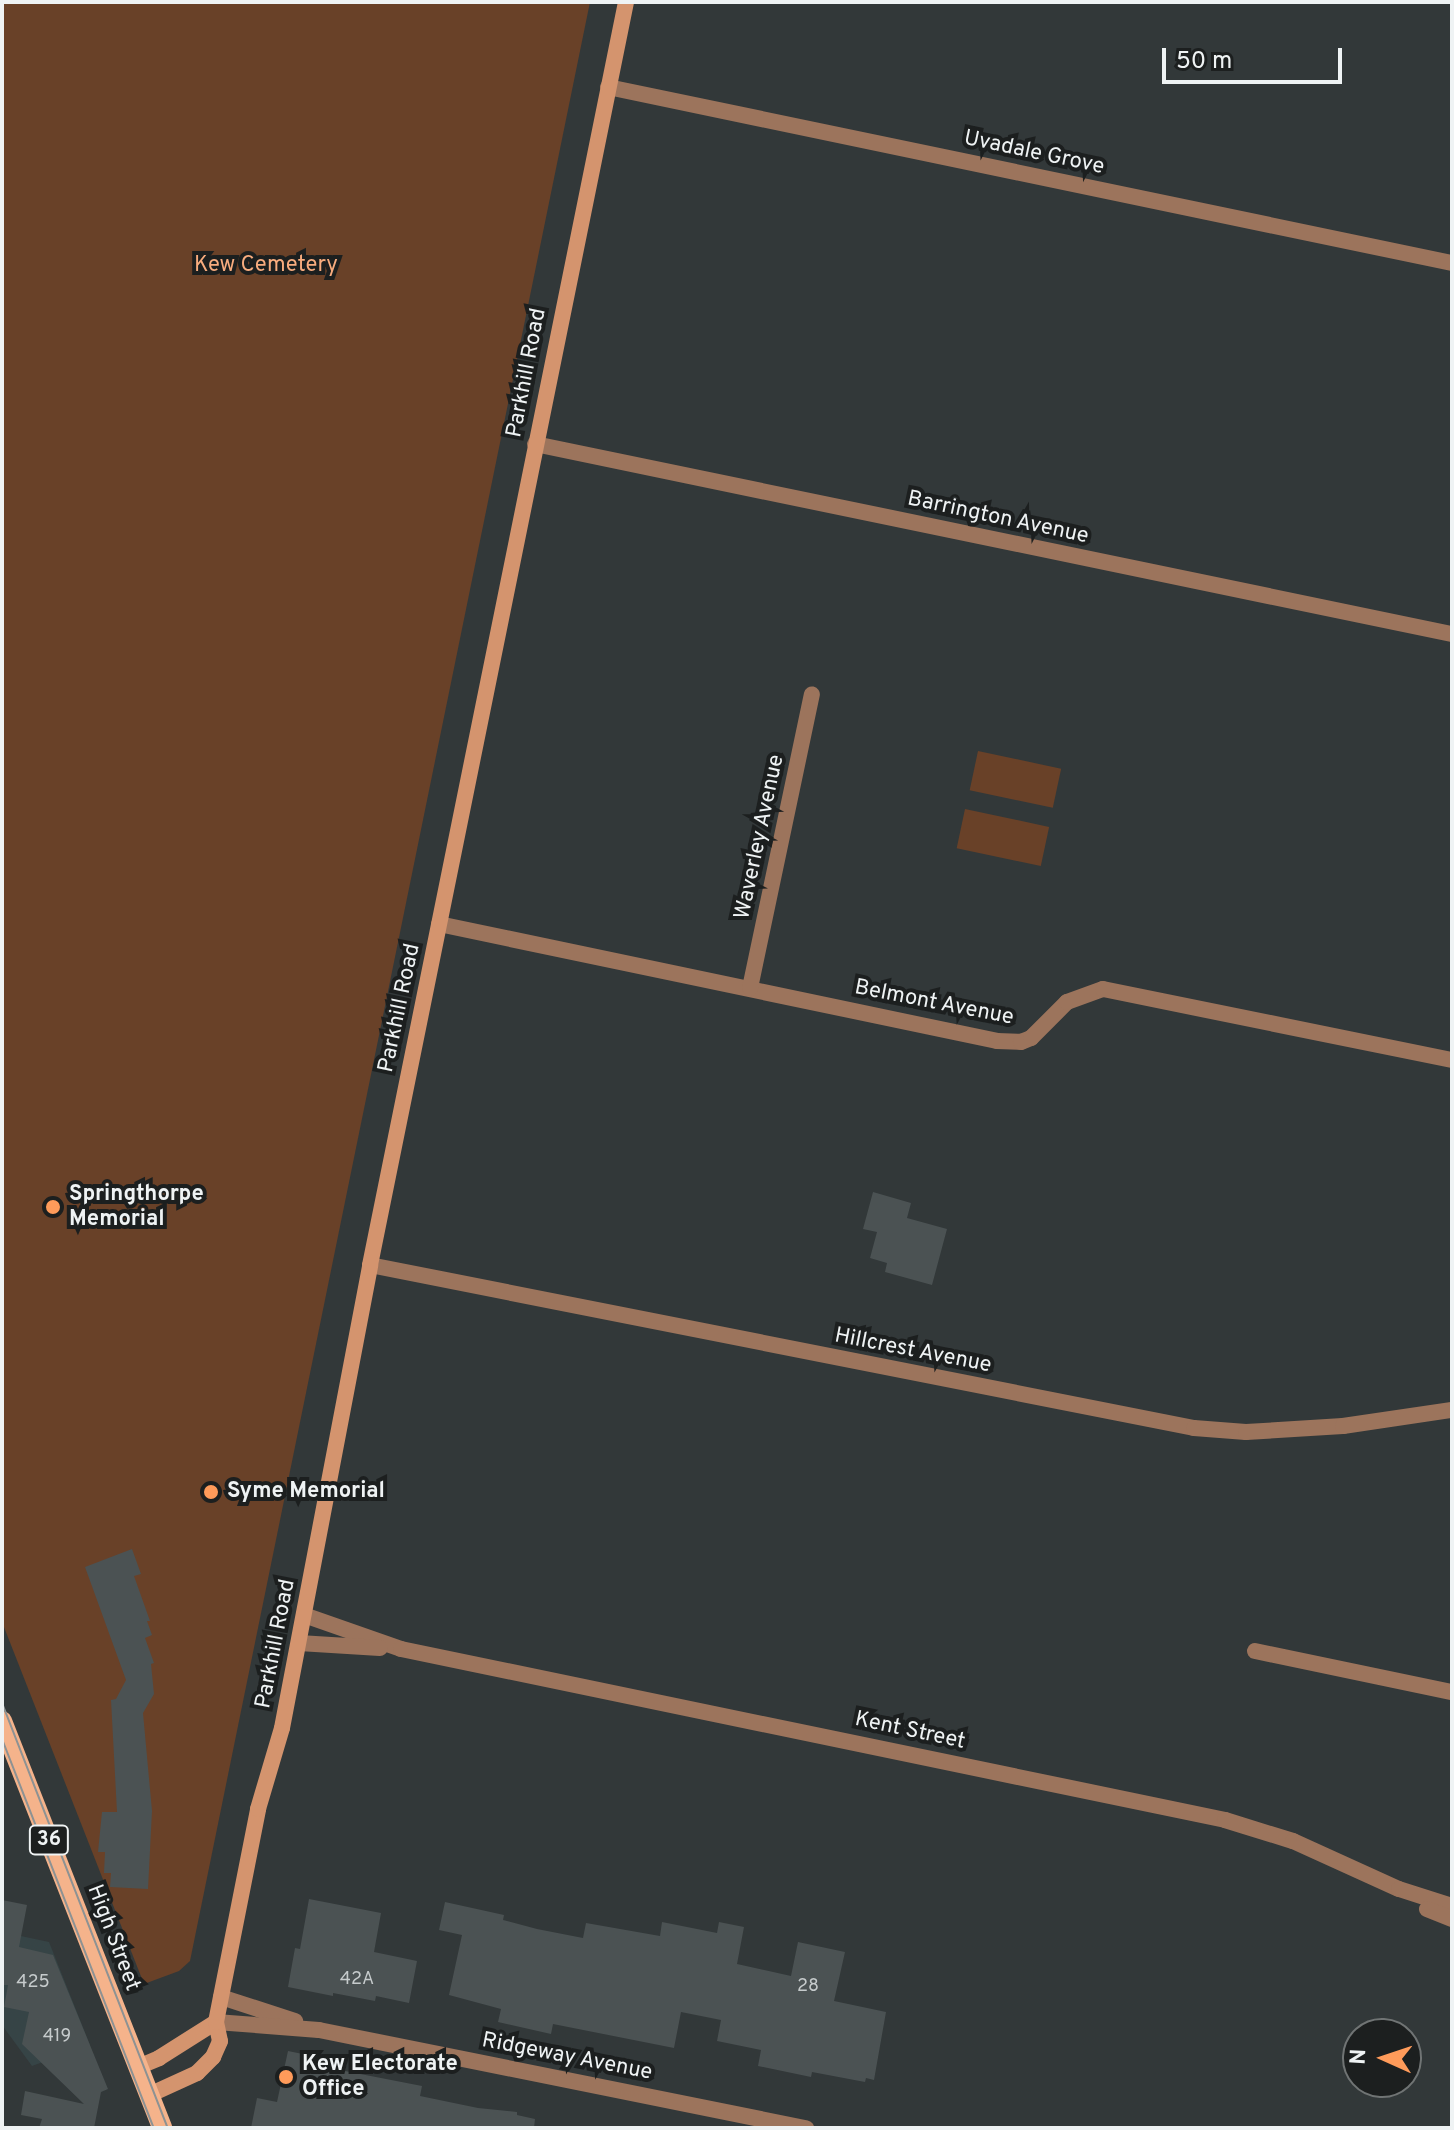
<!DOCTYPE html>
<style>
body{margin:0}
#map{position:relative;width:1454px;height:2130px;overflow:hidden;background:#323839;font-family:Overpass,sans-serif}
div>[style]{position:absolute}
.built>*{inset:0;background:#364446}
.green>*{inset:0;background:#694128;transform-origin:0 0}
.building>*{inset:0;background:#4b5253}
.street>*{height:16px;margin:-8px;padding:0 8px;transform-origin:8px;border-radius:8px;background:#9c745c}
.secondary>*{height:16px;margin:-8px;padding:0 8px;transform-origin:8px;border-radius:8px;background:#d4946e}
.primary>*{height:20px;margin:-10px;padding:0 10px;transform-origin:10px;border-radius:10px;background:#f5b38b}
.tram>*{height:2px;margin:-1px;padding:0 1px;transform-origin:1px;border-radius:1px;background:#8d9293}
.dots>*{width:22px;height:22px;translate:-50% -50%;box-sizing:border-box;border:4px solid #1c1f1f;border-radius:50%}
span{translate:-50% -50%;white-space:nowrap;text-align:center;line-height:1.15;-webkit-text-stroke:8px #1c1f1f;paint-order:stroke}
.number-label{font-size:18px;color:#c6cbcc}
.number-label span{-webkit-text-stroke-width:0}
.shield-label span{padding:2px 6px;background:#1c1f1f;border:2px solid;border-radius:6px;-webkit-text-stroke-width:0}
.shield-label{font-size:20px;color:#eff3f4;font-weight:700}
.street-label{font-size:22px;color:#eff3f4}
.park-label{font-size:22px;color:#f8ac7e}
.poi-label{font-size:22px;color:#eff3f4;font-weight:700}
.left{translate:0 -50%;text-align:left}
.frame{position:absolute;inset:0;border:4px solid #eff3f4;pointer-events:none}
.north{position:absolute;left:1342px;top:2018px;width:80px;height:80px;box-sizing:border-box;background:#1c1f1f;border:2px solid #707474;border-radius:50%;rotate:273deg;font-size:22px;font-weight:700;line-height:32px;text-align:center;color:#eff3f4}
.north::after{content:'';display:block;margin:auto;width:28px;height:36px;background:#ff9b5a;clip-path:polygon(50% 0,100% 100%,50% 72%,0 100%)}
.scale{position:absolute;left:1162px;top:48px;width:180px;height:36px;box-sizing:border-box;border:4px solid #eff3f4;border-top:0;padding-left:10px;font-size:24px;line-height:28px;white-space:nowrap;color:#eff3f4;-webkit-text-stroke:6px #1c1f1f;paint-order:stroke}
</style>
<div id="map">
<div class="built">
<i style="clip-path:polygon(2px 1932px,49px 1942px,90px 2045px,32px 2066px,2px 2025px)"></i>
</div>
<div class="green">
<i style="clip-path:polygon(2px 2px,590px 2px,190px 1961px,179px 1971px,144px 1984px,2px 1622px)"></i>
<i style="left:978px;top:751px;width:85px;height:40px;rotate:12deg"></i>
<i style="left:965px;top:809px;width:86px;height:40px;rotate:12deg"></i>
</div>
<div class="building">
<i style="clip-path:polygon(873px 1192px,911px 1203px,907px 1218px,947px 1229px,932px 1285px,885px 1272px,887px 1263px,870px 1258px,877px 1232px,863px 1229px)"></i>
<i style="clip-path:polygon(132px 1549px,141px 1574px,134px 1576px,150px 1621px,147px 1621px,152px 1635px,145px 1638px,154px 1663px,151px 1664px,154px 1694px,143px 1713px,152px 1811px,148px 1889px,110px 1887px,111px 1873px,104px 1873px,105px 1852px,98px 1852px,102px 1812px,117px 1812px,111px 1700px,116px 1699px,126px 1680px,85px 1567px)"></i>
<i style="clip-path:polygon(309px 1899px,381px 1913px,374px 1952px,417px 1961px,409px 2003px,376px 1996px,375px 2001px,333px 1993px,333px 1996px,288px 1987px,295px 1948px,300px 1949px)"></i>
<i style="clip-path:polygon(2px 1900px,27px 1905px,19px 1947px,53px 1955px,108px 2089px,101px 2092px,94px 2128px,39px 2128px,42px 2119px,21px 2115px,25px 2091px,84px 2104px,22px 2044px,29px 2012px,4px 2007px,8px 1985px,2px 1985px)"></i>
<i style="clip-path:polygon(445px 1902px,504px 1915px,503px 1920px,537px 1929px,583px 1938px,586px 1923px,660px 1936px,662px 1922px,717px 1933px,719px 1922px,744px 1927px,737px 1964px,791px 1976px,798px 1942px,845px 1952px,834px 2001px,886px 2012px,874px 2080px,866px 2078px,865px 2082px,812px 2072px,811px 2077px,758px 2066px,761px 2050px,717px 2041px,721px 2020px,681px 2012px,674px 2048px,553px 2024px,551px 2034px,498px 2022px,501px 2009px,449px 1995px,462px 1935px,439px 1930px)"></i>
<i style="clip-path:polygon(288px 2051px,347px 2063px,345px 2071px,422px 2086px,420px 2096px,478px 2108px,517px 2112px,517px 2115px,535px 2119px,534px 2128px,251px 2128px,257px 2098px,277px 2102px)"></i>
</div>
<div class="street">
<i style="left:608px;top:87px;width:862px;rotate:11.78deg"></i>
<i style="left:535px;top:444px;width:936px;rotate:11.71deg"></i>
<i style="left:439px;top:924px;width:570px;rotate:11.84deg"></i>
<i style="left:997px;top:1041px;width:24px;rotate:2deg"></i>
<i style="left:1021px;top:1042px;width:11px;rotate:-22deg"></i>
<i style="left:1031px;top:1038px;width:51px;rotate:-45deg"></i>
<i style="left:1067px;top:1002px;width:38px;rotate:-20deg"></i>
<i style="left:1103px;top:989px;width:356px;rotate:11.5deg"></i>
<i style="left:750px;top:988px;width:300px;rotate:-78.1deg"></i>
<i style="left:370px;top:1265px;width:840px;rotate:11.19deg"></i>
<i style="left:1194px;top:1428px;width:52px;rotate:4.4deg"></i>
<i style="left:1246px;top:1432px;width:97px;rotate:-3.5deg"></i>
<i style="left:1343px;top:1426px;width:110px;rotate:-8.4deg"></i>
<i style="left:304px;top:1615px;width:103px;rotate:19.3deg"></i>
<i style="left:401px;top:1649px;width:842px;rotate:11.72deg"></i>
<i style="left:1225px;top:1820px;width:71px;rotate:17.2deg"></i>
<i style="left:1293px;top:1841px;width:116px;rotate:24.4deg"></i>
<i style="left:1399px;top:1889px;width:56px;rotate:17.8deg"></i>
<i style="left:299px;top:1643px;width:81px;rotate:3.5deg"></i>
<i style="left:1255px;top:1651px;width:201px;rotate:11.8deg"></i>
<i style="left:1427px;top:1909px;width:27px;rotate:22deg"></i>
<i style="left:221px;top:1997px;width:78px;rotate:18deg"></i>
<i style="left:216px;top:2022px;width:103px;rotate:4.4deg"></i>
<i style="left:319px;top:2030px;width:497px;rotate:11.4deg"></i>
</div>
<div class="secondary">
<i style="left:138px;top:2067px;width:23px;rotate:-23deg"></i>
<i style="left:159px;top:2058px;width:67px;rotate:-32.3deg"></i>
<i style="left:149px;top:2095px;width:53px;rotate:-24.6deg"></i>
<i style="left:197px;top:2073px;width:23px;rotate:-45deg"></i>
<i style="left:213px;top:2057px;width:17px;rotate:-66deg"></i>
<i style="left:220px;top:2041px;width:19px;rotate:-102deg"></i>
<i style="left:216px;top:2022px;width:217px;rotate:-78.8deg"></i>
<i style="left:258px;top:1809px;width:84px;rotate:-73.5deg"></i>
<i style="left:282px;top:1728px;width:471px;rotate:-79.2deg"></i>
<i style="left:370px;top:1265px;width:1289px;rotate:-78.54deg"></i>
</div>
<div class="primary">
<i style="left:2px;top:1721px;width:437px;rotate:68.5deg"></i>
</div>
<div class="tram">
<i style="left:2px;top:1703px;width:456px;rotate:68.7deg"></i>
<i style="left:2px;top:1739px;width:418px;rotate:68.7deg"></i>
</div>
<div class="dots">
<i style="left:53px;top:1207px;background:#ff9b5a"></i>
<i style="left:211px;top:1492px;background:#ff9b5a"></i>
<i style="left:286px;top:2077px;background:#ff9b5a"></i>
</div>
<div class="number-label">
<span style="left:357px;top:1980px">42A</span>
<span style="left:33px;top:1983px">425</span>
<span style="left:808px;top:1987px">28</span>
<span style="left:57px;top:2037px">419</span>
</div>
<div class="shield-label">
<span style="left:49px;top:1840px">36</span>
</div>
<div class="street-label">
<span style="left:1034px;top:153px;rotate:12deg">Uvadale Grove</span>
<span style="left:527px;top:373px;rotate:-79deg">Parkhill Road</span>
<span style="left:998px;top:518px;rotate:12deg">Barrington Avenue</span>
<span style="left:760px;top:837px;rotate:-78deg">Waverley Avenue</span>
<span style="left:934px;top:1003px;rotate:11deg">Belmont Avenue</span>
<span style="left:400px;top:1008px;rotate:-78deg">Parkhill Road</span>
<span style="left:913px;top:1351px;rotate:11deg">Hillcrest Avenue</span>
<span style="left:276px;top:1644px;rotate:-79deg">Parkhill Road</span>
<span style="left:910px;top:1731px;rotate:12deg">Kent Street</span>
<span style="left:113px;top:1938px;rotate:69deg">High Street</span>
<span style="left:567px;top:2057px;rotate:11deg">Ridgeway Avenue</span>
</div>
<div class="park-label">
<span style="left:266px;top:266px">Kew Cemetery</span>
</div>
<div class="poi-label">
<span class="left" style="left:69px;top:1207px">Springthorpe<br>Memorial</span>
<span class="left" style="left:227px;top:1492px">Syme Memorial</span>
<span class="left" style="left:302px;top:2077px">Kew Electorate<br>Office</span>
</div>
<div class="frame"></div>
<div class="north">N</div>
<div class="scale">50 m</div>
</div>
